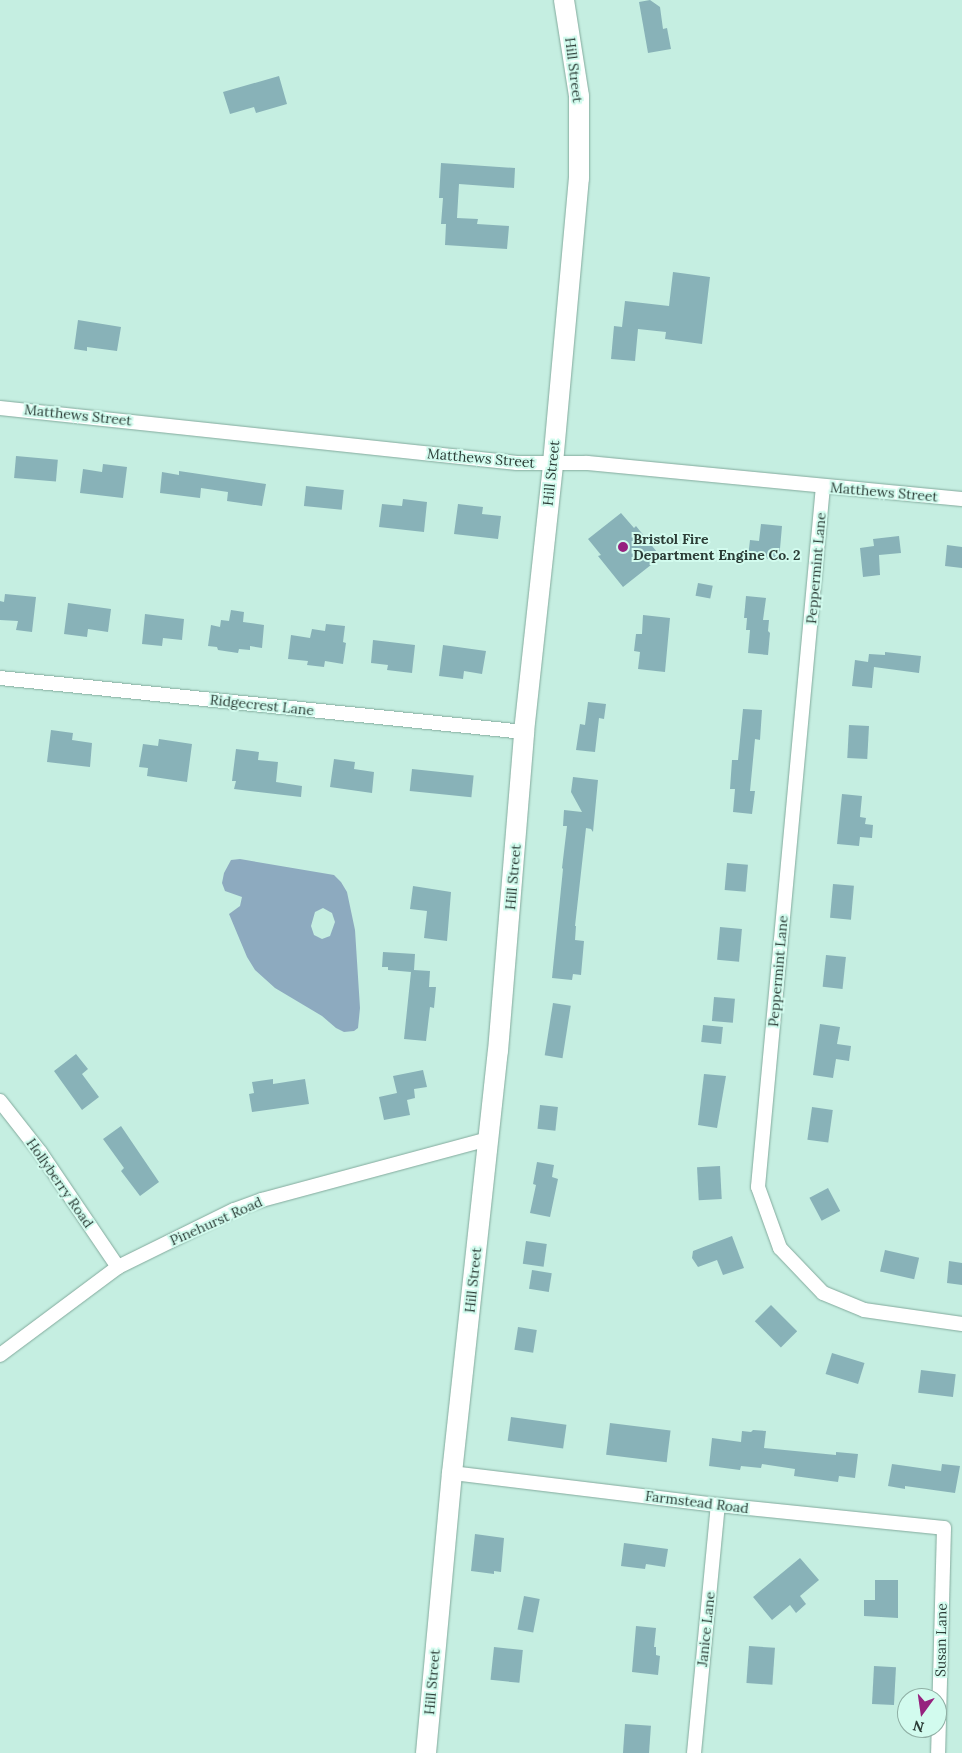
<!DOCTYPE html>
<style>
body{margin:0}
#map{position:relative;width:962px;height:1753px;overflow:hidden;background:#c5eee1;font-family:Lora,serif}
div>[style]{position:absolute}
.water>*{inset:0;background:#8daabf}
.building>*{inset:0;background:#88b2b8;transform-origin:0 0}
.roads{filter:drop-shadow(0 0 1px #83aa9d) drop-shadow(0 0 1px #83aa9d)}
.street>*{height:14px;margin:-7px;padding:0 7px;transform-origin:7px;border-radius:7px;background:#fff}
.secondary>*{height:20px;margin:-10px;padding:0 10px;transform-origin:10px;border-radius:10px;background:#fff}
.dots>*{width:14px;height:14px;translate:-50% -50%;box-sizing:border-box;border:2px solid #d2fbee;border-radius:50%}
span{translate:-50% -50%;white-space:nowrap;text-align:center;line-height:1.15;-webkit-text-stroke:4px #d2fbee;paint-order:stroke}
.street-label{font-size:14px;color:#2b3c36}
.poi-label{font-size:14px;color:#2b3c36;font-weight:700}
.left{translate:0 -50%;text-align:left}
.north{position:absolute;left:897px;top:1688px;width:50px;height:50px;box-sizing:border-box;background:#d2fbee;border:1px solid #8fafa4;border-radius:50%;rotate:194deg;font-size:14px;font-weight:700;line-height:20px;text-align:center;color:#2b3c36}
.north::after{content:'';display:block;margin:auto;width:18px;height:22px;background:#96217e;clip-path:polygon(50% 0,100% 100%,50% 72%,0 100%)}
</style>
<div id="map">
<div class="water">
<i style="clip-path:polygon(evenodd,240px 859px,334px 875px,341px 882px,347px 892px,355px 930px,360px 1008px,358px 1028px,354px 1031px,344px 1032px,336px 1028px,322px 1016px,275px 988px,255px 970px,247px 957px,229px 914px,240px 906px,242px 897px,225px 891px,222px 883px,224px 873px,231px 860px,240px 859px,323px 908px,332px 913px,335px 922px,330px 936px,322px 939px,314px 935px,311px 926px,315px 912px,323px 908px)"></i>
</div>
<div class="building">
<i style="clip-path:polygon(650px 0,660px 7px,663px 29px,667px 28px,671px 49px,648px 53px,639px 2px)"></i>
<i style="clip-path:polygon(279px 76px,287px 104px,256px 113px,254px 107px,230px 114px,223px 92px)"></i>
<i style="clip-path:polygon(441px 163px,515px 168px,514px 188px,459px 184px,457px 218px,478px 219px,477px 224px,509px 226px,507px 249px,445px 245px,446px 224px,441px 224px,443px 198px,439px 198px)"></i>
<i style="clip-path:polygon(673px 272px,710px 277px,702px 344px,665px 339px,666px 332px,638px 329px,635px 361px,611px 359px,614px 326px,622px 327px,625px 301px,669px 306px)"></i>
<i style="clip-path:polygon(78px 320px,121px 327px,117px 351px,87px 347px,87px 351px,74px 349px)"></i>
<i style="left:16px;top:456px;width:42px;height:22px;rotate:5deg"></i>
<i style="clip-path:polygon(103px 464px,127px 467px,123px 498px,80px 493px,83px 469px,102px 472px)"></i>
<i style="clip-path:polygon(179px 471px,266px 484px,262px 506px,227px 501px,228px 492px,201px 488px,200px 498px,160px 493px,162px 472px,179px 475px)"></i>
<i style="left:306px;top:486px;width:38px;height:20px;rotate:6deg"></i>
<i style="clip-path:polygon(403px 499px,427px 502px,424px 532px,379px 527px,382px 504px,402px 506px)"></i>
<i style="clip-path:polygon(458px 504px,483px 507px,482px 514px,501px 516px,498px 539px,454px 534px)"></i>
<i style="clip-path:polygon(621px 513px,634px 528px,636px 526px,661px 557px,623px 587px,598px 556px,601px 555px,588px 539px)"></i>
<i style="clip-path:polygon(761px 524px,782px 526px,779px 560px,748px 557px,750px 540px,759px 541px)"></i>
<i style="clip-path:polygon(899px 536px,901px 553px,879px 555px,880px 575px,863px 577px,860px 548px,874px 546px,873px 539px)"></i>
<i style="clip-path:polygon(947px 545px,962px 547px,962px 568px,945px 566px)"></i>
<i style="left:698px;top:583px;width:15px;height:13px;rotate:11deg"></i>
<i style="clip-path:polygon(5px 594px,36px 597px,32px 632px,16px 630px,18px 621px,0 620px,0 601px,4px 602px)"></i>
<i style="clip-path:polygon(746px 596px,766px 598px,763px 620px,769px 620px,768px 631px,770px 633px,768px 655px,748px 653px,750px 630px,746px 630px,747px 618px,744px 618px)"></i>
<i style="clip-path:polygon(68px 603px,111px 609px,108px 632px,88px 629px,87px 637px,64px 634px)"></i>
<i style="clip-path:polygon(231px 610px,244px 612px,243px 622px,264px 625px,262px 648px,250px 646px,250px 650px,239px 649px,238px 653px,218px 650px,217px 647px,208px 646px,211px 625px,220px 627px,221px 620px,229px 621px)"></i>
<i style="clip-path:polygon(145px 614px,184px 619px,182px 640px,163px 638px,162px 646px,142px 644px)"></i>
<i style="clip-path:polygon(643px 615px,670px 618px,665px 672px,638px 669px,640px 652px,634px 651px,636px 634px,642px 634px)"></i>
<i style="clip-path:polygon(326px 624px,345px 626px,343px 642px,346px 643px,343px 664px,325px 661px,324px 667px,307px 665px,308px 661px,288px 659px,291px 635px,310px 638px,312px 629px,325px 631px)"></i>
<i style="clip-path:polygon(373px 640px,415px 645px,412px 673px,387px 670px,388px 665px,371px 663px)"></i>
<i style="clip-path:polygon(443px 645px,486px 651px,482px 674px,464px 671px,463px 679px,439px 676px)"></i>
<i style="clip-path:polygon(885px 652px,921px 656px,919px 673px,874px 667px,872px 688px,852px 686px,855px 660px,868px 662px,869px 654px,885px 655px)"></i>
<i style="clip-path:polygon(588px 702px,606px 704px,604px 719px,599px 718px,595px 752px,576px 750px,580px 724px,585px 725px)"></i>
<i style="clip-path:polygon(743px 709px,762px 710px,760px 740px,755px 739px,750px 791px,755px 791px,752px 814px,733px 812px,735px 789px,730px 789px,732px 760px,738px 760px)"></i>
<i style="left:849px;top:725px;width:20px;height:33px;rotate:3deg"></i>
<i style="clip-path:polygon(51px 730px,73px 733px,72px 740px,92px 743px,90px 767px,47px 762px)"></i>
<i style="clip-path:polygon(159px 739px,192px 744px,187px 782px,147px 776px,148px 768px,139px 767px,143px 744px,158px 746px)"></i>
<i style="clip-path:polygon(236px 749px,259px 752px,258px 760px,278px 762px,276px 782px,302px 786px,301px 797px,234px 789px,236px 781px,232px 781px)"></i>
<i style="clip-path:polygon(334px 759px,355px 762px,354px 769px,374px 772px,372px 793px,330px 787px)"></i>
<i style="left:412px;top:769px;width:62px;height:22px;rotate:6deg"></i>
<i style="clip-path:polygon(573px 777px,598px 780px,593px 832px,591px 829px,586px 828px,575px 926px,576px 926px,575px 940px,584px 941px,581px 975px,573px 974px,572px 980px,552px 978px,563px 869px,562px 868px,567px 826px,563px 826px,564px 810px,582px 812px,571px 792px)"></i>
<i style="clip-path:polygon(842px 794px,862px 796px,860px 817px,866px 818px,865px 824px,873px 825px,872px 838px,860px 837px,859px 846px,837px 844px)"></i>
<i style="left:727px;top:863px;width:21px;height:27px;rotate:5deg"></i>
<i style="left:833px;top:884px;width:21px;height:34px;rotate:5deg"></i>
<i style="clip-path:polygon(413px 886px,451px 892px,447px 941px,424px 938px,427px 911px,410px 909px)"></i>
<i style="left:720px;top:927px;width:22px;height:33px;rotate:5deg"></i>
<i style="clip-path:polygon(383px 952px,415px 954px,414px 970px,430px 971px,429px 987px,436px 987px,434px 1008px,430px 1007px,426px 1041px,404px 1039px,411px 972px,388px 970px,388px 967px,382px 967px)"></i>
<i style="left:826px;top:955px;width:20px;height:32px;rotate:6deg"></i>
<i style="left:714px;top:997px;width:21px;height:24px;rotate:5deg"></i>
<i style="left:553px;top:1003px;width:18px;height:53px;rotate:9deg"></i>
<i style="clip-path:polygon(820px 1024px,840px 1027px,837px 1044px,851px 1046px,849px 1061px,836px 1059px,833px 1078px,813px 1075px)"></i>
<i style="left:703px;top:1025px;width:20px;height:17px;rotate:6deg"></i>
<i style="clip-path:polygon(76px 1054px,88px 1069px,82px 1074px,99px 1097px,82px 1110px,54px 1071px)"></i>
<i style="clip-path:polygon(423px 1070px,427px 1087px,414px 1089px,415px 1098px,407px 1100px,410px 1115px,384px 1120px,379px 1097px,397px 1093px,393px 1076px)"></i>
<i style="clip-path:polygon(704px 1074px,726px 1076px,717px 1128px,698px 1125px)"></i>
<i style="clip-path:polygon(273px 1079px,273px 1084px,305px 1079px,309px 1104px,252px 1112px,249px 1094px,254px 1093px,252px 1082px)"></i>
<i style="left:540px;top:1105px;width:18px;height:24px;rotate:6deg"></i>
<i style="left:812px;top:1107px;width:21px;height:33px;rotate:8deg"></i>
<i style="clip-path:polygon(121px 1126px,159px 1182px,140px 1196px,121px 1171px,124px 1168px,103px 1139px)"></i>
<i style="clip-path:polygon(537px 1162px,554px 1165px,552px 1177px,558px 1179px,550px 1217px,530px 1213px,536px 1185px,533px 1184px)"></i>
<i style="left:720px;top:1166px;width:33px;height:23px;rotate:87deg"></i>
<i style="left:828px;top:1188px;width:26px;height:21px;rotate:62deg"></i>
<i style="clip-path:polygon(732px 1236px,744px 1268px,723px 1275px,717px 1260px,698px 1267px,692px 1258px,693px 1251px)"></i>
<i style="left:526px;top:1241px;width:21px;height:23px;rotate:8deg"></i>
<i style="left:885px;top:1250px;width:35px;height:22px;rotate:13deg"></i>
<i style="clip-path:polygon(949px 1261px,962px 1263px,962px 1285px,947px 1283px)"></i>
<i style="left:532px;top:1270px;width:20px;height:19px;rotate:9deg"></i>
<i style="left:771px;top:1305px;width:37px;height:23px;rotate:45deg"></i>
<i style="left:518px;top:1327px;width:19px;height:23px;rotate:9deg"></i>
<i style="left:832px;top:1353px;width:34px;height:22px;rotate:17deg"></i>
<i style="left:921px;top:1370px;width:35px;height:23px;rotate:7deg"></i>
<i style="left:511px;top:1417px;width:56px;height:24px;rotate:8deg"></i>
<i style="left:610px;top:1423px;width:61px;height:32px;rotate:7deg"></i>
<i style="clip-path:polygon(753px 1430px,766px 1431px,764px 1448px,836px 1455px,836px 1452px,858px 1454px,855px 1478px,839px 1476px,838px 1482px,794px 1476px,795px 1469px,762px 1464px,761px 1468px,741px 1466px,740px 1470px,709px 1466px,712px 1438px,741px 1442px,742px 1431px,751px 1432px)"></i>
<i style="clip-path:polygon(892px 1464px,941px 1471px,942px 1464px,960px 1466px,955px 1493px,905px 1486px,905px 1489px,888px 1486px)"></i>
<i style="clip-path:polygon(475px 1534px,504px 1538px,501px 1572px,494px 1571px,494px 1574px,471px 1571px)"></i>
<i style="clip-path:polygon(624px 1543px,668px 1549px,665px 1567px,646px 1564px,645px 1569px,621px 1566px)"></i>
<i style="clip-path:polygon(800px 1558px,819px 1580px,800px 1596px,806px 1604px,796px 1613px,790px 1605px,772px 1620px,753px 1597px)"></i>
<i style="clip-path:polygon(875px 1580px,898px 1580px,898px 1618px,864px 1616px,864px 1600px,875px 1600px)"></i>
<i style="left:524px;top:1596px;width:16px;height:34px;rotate:11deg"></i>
<i style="clip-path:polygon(636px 1626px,656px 1628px,654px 1647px,656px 1647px,656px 1655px,660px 1656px,658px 1675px,632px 1672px)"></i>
<i style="left:749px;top:1646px;width:26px;height:37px;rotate:4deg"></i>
<i style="left:494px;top:1647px;width:29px;height:33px;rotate:6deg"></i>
<i style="left:874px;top:1666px;width:22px;height:38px;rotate:3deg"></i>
<i style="left:625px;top:1724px;width:26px;height:29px;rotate:4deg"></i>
</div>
<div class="roads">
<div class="street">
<i style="left:0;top:408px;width:520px;rotate:6.07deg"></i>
<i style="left:517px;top:463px;width:70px"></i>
<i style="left:587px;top:463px;width:377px;rotate:5.5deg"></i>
<i style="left:823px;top:486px;width:704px;rotate:95.3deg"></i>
<i style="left:758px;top:1187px;width:65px;rotate:70.2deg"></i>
<i style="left:780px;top:1248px;width:62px;rotate:46.3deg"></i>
<i style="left:823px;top:1293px;width:44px;rotate:22.5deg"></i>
<i style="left:864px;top:1310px;width:99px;rotate:8.1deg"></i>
<i style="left:0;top:678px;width:527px;rotate:5.88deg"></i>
<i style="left:0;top:1101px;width:65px;rotate:51.9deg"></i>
<i style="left:40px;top:1152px;width:139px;rotate:55.9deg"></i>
<i style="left:0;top:1355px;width:147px;rotate:-36.7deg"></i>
<i style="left:118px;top:1267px;width:129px;rotate:-26.2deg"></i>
<i style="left:234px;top:1210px;width:30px;rotate:-20deg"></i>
<i style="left:262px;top:1200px;width:234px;rotate:-15.1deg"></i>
<i style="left:452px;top:1473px;width:268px;rotate:6.9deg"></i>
<i style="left:718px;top:1505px;width:227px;rotate:5.8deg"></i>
<i style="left:944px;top:1528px;width:225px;rotate:91.5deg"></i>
<i style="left:694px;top:1753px;width:249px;rotate:-84.5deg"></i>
</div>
<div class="secondary">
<i style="left:426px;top:1753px;width:281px;rotate:-84.7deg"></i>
<i style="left:452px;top:1473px;width:424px;rotate:-83.8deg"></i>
<i style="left:498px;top:1051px;width:320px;rotate:-85.3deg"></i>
<i style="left:524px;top:732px;width:271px;rotate:-83.8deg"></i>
<i style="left:553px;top:463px;width:286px;rotate:-84.8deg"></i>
<i style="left:579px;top:178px;width:82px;rotate:-90deg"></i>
<i style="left:579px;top:96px;width:97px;rotate:-98.9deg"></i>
</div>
</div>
<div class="dots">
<i style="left:623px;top:547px;background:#96217e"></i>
</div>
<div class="street-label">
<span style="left:574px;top:70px;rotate:83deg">Hill Street</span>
<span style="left:78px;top:415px;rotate:6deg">Matthews Street</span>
<span style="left:481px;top:458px;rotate:5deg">Matthews Street</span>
<span style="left:551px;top:473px;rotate:-84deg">Hill Street</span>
<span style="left:884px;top:492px;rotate:5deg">Matthews Street</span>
<span style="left:816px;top:568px;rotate:-85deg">Peppermint Lane</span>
<span style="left:262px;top:705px;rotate:6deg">Ridgecrest Lane</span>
<span style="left:513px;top:877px;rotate:-85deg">Hill Street</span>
<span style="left:778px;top:971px;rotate:-85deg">Peppermint Lane</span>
<span style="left:60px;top:1183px;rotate:55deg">Hollyberry Road</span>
<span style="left:216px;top:1221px;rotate:-24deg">Pinehurst Road</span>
<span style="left:473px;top:1280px;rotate:-84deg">Hill Street</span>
<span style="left:697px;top:1502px;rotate:7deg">Farmstead Road</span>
<span style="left:706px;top:1629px;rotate:-84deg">Janice Lane</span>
<span style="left:941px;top:1640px;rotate:-89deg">Susan Lane</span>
<span style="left:432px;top:1682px;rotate:-85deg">Hill Street</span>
</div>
<div class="poi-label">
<span class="left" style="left:633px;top:547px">Bristol Fire<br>Department Engine Co. 2</span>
</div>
<div class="north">N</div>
</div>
